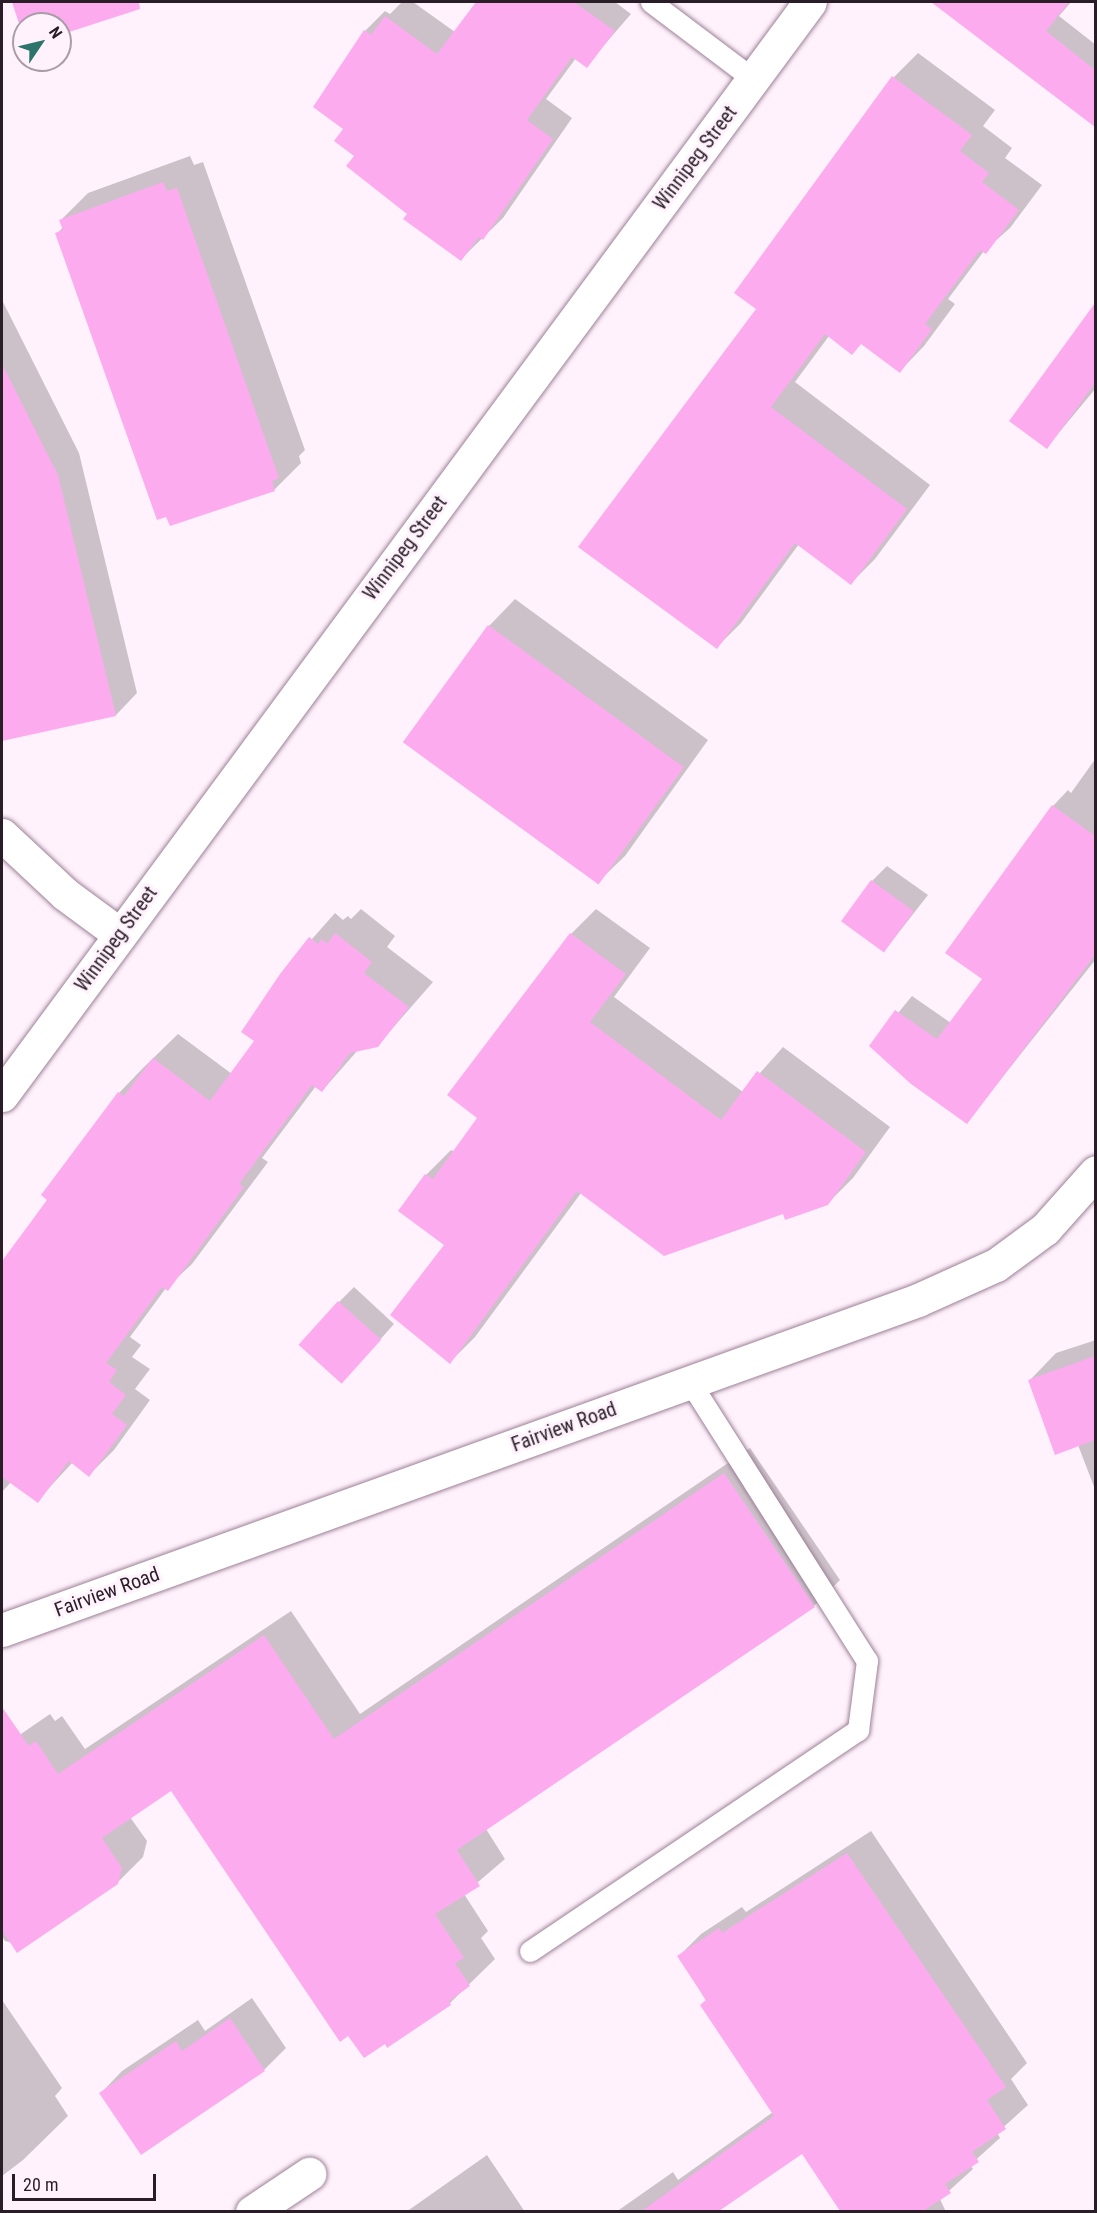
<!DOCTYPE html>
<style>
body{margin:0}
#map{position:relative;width:1097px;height:2213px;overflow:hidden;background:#fff2fc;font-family:"Roboto Condensed",sans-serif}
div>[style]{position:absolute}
.shadow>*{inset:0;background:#0003}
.building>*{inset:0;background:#fdabef;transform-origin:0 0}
.roads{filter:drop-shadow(0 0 2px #9d8198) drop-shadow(0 0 2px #9d8198)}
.lane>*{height:21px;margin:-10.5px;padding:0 10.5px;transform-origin:10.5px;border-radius:10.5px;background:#fff}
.street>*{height:33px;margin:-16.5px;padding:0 16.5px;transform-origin:16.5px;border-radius:16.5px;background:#fff}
.secondary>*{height:33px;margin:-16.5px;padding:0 16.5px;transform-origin:16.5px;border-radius:16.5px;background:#fff}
span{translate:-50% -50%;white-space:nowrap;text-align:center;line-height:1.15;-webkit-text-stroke:6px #fff2fc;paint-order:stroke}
.street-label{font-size:20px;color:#291e27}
.frame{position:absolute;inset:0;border:3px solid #291e27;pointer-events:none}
.north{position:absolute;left:12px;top:12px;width:60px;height:60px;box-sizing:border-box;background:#fff2fc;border:2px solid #a99da7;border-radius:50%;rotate:55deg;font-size:16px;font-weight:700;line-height:24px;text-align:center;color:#291e27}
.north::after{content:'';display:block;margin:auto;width:21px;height:27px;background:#2d746a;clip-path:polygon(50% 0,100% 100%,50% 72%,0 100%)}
.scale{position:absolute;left:12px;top:2174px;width:144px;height:27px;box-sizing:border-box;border:3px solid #291e27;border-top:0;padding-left:8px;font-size:18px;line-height:21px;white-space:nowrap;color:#291e27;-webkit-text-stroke:4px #fff2fc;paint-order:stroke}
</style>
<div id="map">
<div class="shadow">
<i style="clip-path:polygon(13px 2px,125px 2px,109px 18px,60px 34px,60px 24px,24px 24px,24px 34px)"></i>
<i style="clip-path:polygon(402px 2px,413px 2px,455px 32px,478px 2px,615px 2px,631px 14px,586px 66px,576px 58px,546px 99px,572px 118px,503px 218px,461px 259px,409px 213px,356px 155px,345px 129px,315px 107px,365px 31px,385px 11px,390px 14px)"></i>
<i style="clip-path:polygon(953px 2px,1071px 2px,1059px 16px,1096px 45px,1096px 125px,945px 11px)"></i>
<i style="clip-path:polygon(918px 53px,995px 110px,983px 126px,1012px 148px,1005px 158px,1042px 185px,1010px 228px,984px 251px,948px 299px,955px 304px,924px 346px,900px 371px,862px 343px,852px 353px,829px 336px,795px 382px,930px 485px,875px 559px,851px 583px,799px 544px,741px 623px,717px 647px,758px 309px,736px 292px,894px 77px)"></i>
<i style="clip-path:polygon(190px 156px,194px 165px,203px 162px,305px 450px,299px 456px,301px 463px,274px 490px,57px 234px,63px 227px,61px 220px,88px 193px)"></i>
<i style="clip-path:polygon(2px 300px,79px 453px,137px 693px,116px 715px,2px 740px)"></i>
<i style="clip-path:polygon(1096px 305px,1096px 388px,1047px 447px,1011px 421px)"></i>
<i style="clip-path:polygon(515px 599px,708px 740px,625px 856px,598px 882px,489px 626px)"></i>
<i style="clip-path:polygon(1096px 758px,1096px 959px,967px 1122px,871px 1046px,912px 996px,951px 1023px,984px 979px,947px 953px,1053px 806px,1068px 790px,1071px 793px)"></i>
<i style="clip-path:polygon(887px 866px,928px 895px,885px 950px,872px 881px)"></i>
<i style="clip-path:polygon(361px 909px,395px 936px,387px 947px,433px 982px,377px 1046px,358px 1050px,322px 1091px,316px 1086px,262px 1158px,268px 1162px,192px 1264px,166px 1288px,130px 1337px,141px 1345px,132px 1357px,150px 1369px,135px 1389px,150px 1400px,114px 1450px,89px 1475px,73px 1462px,37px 1501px,11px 1482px,2px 1492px,2px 1267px,119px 1093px,143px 1068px,178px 1034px,232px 1074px,256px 1041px,281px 974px,335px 913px,343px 920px,348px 916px,351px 919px)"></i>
<i style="clip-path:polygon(596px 909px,650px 948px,614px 997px,743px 1092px,783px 1047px,890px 1127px,853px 1178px,827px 1204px,784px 1212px,581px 1193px,475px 1337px,450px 1362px,447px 1245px,400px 1210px,426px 1175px,451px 1150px,455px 1152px,480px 1118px,571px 934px)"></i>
<i style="clip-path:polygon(354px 1287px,394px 1324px,356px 1367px,339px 1302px)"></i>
<i style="clip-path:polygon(1096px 1340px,1096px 1492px,1078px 1445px,1030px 1380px,1056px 1353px)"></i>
<i style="clip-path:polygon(750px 1448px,840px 1580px,814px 1606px,486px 1829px,505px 1859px,464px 1894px,488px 1931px,481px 1938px,495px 1959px,450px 2003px,388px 2046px,171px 1789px,130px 1817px,147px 1841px,143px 1857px,117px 1883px,25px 1946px,5px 1941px,2px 1936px,2px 1747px,50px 1714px,55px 1721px,62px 1716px,85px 1749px,291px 1611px,360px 1714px)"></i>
<i style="clip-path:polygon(871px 1831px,1027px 2063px,1011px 2079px,1028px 2105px,997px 2133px,1000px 2138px,970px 2165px,973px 2169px,940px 2199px,946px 2212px,842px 2212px,802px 2152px,717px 2212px,616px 2212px,673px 2172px,678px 2180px,773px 2112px,679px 1956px,701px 1934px,742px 1907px,746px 1912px)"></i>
<i style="clip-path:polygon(252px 1998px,286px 2048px,264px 2070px,141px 2153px,101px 2093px,122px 2071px,198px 2020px,205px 2031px)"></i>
<i style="clip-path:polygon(2px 2000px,62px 2088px,55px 2096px,68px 2116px,23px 2160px,2px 2176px)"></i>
<i style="clip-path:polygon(487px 2155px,525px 2212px,406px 2212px)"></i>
</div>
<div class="building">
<i style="clip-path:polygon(12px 2px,139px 2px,140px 9px,60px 35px,60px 24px,24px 24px,24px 39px)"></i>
<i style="clip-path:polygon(476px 2px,574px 2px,615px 31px,587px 68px,572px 57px,527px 120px,553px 139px,483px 240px,479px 237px,461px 261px,403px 219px,407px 214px,346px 166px,354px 156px,334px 141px,343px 129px,313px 107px,364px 30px,371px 35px,385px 16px,437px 54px)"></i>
<i style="clip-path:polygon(931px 2px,1069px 2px,1046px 31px,1095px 70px,1095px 127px)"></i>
<i style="clip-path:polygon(892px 76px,972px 135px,960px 151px,989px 173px,982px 182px,1019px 210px,986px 254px,980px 250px,925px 324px,932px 329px,900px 373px,861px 344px,852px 355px,825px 334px,771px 407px,907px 509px,851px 585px,795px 543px,717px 649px,578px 547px,756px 309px,734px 293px)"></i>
<i style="clip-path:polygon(163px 182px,167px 191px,177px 188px,279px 478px,272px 481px,275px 491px,170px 526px,166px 517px,157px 520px,55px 233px,63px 230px,59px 220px)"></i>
<i style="clip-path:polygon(1095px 303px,1095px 383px,1047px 449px,1009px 421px)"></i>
<i style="clip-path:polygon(2px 364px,58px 475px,116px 716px,2px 741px)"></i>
<i style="left:488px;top:625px;width:242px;height:145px;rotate:36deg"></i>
<i style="clip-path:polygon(1052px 805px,1095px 836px,1095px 955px,967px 1124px,911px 1084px,869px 1046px,895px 1010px,937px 1039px,982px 979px,945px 953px)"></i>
<i style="left:871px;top:880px;width:53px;height:51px;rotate:36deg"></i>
<i style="clip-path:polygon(335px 933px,372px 962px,364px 973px,409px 1007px,378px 1047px,350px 1053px,322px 1092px,312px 1085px,292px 1112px,239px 1184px,244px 1187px,168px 1291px,162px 1287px,106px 1363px,117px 1370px,109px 1382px,126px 1395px,112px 1414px,127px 1425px,89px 1477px,69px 1461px,38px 1503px,2px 1477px,2px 1261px,47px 1200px,41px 1195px,118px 1092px,124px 1096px,153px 1058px,210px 1101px,254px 1041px,241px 1032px,280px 974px,309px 937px,318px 944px,322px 939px,327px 944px)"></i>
<i style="clip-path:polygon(570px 933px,626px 974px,590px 1022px,721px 1120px,757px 1071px,866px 1152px,828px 1205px,785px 1220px,783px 1214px,664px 1256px,577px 1191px,450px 1364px,390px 1315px,444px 1245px,398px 1211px,425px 1174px,433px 1179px,477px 1118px,447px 1095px)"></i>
<i style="left:338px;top:1301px;width:58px;height:59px;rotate:42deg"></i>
<i style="clip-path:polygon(1095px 1356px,1095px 1440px,1055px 1455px,1028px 1380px)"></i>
<i style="clip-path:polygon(724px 1473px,815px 1607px,457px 1850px,480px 1886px,435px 1914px,464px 1958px,455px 1963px,470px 1986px,449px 2001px,451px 2005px,387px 2048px,385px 2044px,364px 2058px,348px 2036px,340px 2042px,171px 1791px,102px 1838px,122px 1868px,118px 1884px,17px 1953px,2px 1930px,2px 1707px,29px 1746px,36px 1741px,58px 1774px,264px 1635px,334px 1739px)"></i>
<i style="clip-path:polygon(847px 1853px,1006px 2087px,987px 2100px,1006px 2129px,972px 2152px,979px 2162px,945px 2184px,951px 2193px,923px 2211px,840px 2211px,802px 2154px,719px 2211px,642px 2211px,774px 2116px,700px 2005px,706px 2000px,677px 1956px,719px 1928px,722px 1933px)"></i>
<i style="clip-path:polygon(230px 2018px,265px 2071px,141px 2155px,99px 2093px,176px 2041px,182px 2051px)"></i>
</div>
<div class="roads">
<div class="lane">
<i style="left:651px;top:2px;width:128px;rotate:37deg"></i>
<i style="left:530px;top:1951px;width:396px;rotate:-34deg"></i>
<i style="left:858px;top:1730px;width:70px;rotate:-82.6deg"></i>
<i style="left:867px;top:1661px;width:330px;rotate:-122.4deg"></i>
</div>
<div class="street">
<i style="left:2px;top:835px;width:86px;rotate:43.1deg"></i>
<i style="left:65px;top:894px;width:67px;rotate:36.5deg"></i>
<i style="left:252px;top:2212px;width:69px;rotate:-33.7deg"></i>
</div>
<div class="secondary">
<i style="left:2px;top:1095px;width:1359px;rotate:-53.53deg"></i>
<i style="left:2px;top:1630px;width:974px;rotate:-19.81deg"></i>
<i style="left:918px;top:1300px;width:85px;rotate:-24.2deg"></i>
<i style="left:996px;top:1265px;width:61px;rotate:-36.3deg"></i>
<i style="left:1045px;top:1229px;width:76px;rotate:-48.2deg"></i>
</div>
</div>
<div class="street-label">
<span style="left:695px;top:158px;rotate:-53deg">Winnipeg Street</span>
<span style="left:405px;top:548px;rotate:-53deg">Winnipeg Street</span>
<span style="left:116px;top:939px;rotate:-54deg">Winnipeg Street</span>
<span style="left:564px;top:1427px;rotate:-20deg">Fairview Road</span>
<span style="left:107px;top:1592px;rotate:-20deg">Fairview Road</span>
</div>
<div class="frame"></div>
<div class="north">N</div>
<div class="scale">20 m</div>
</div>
